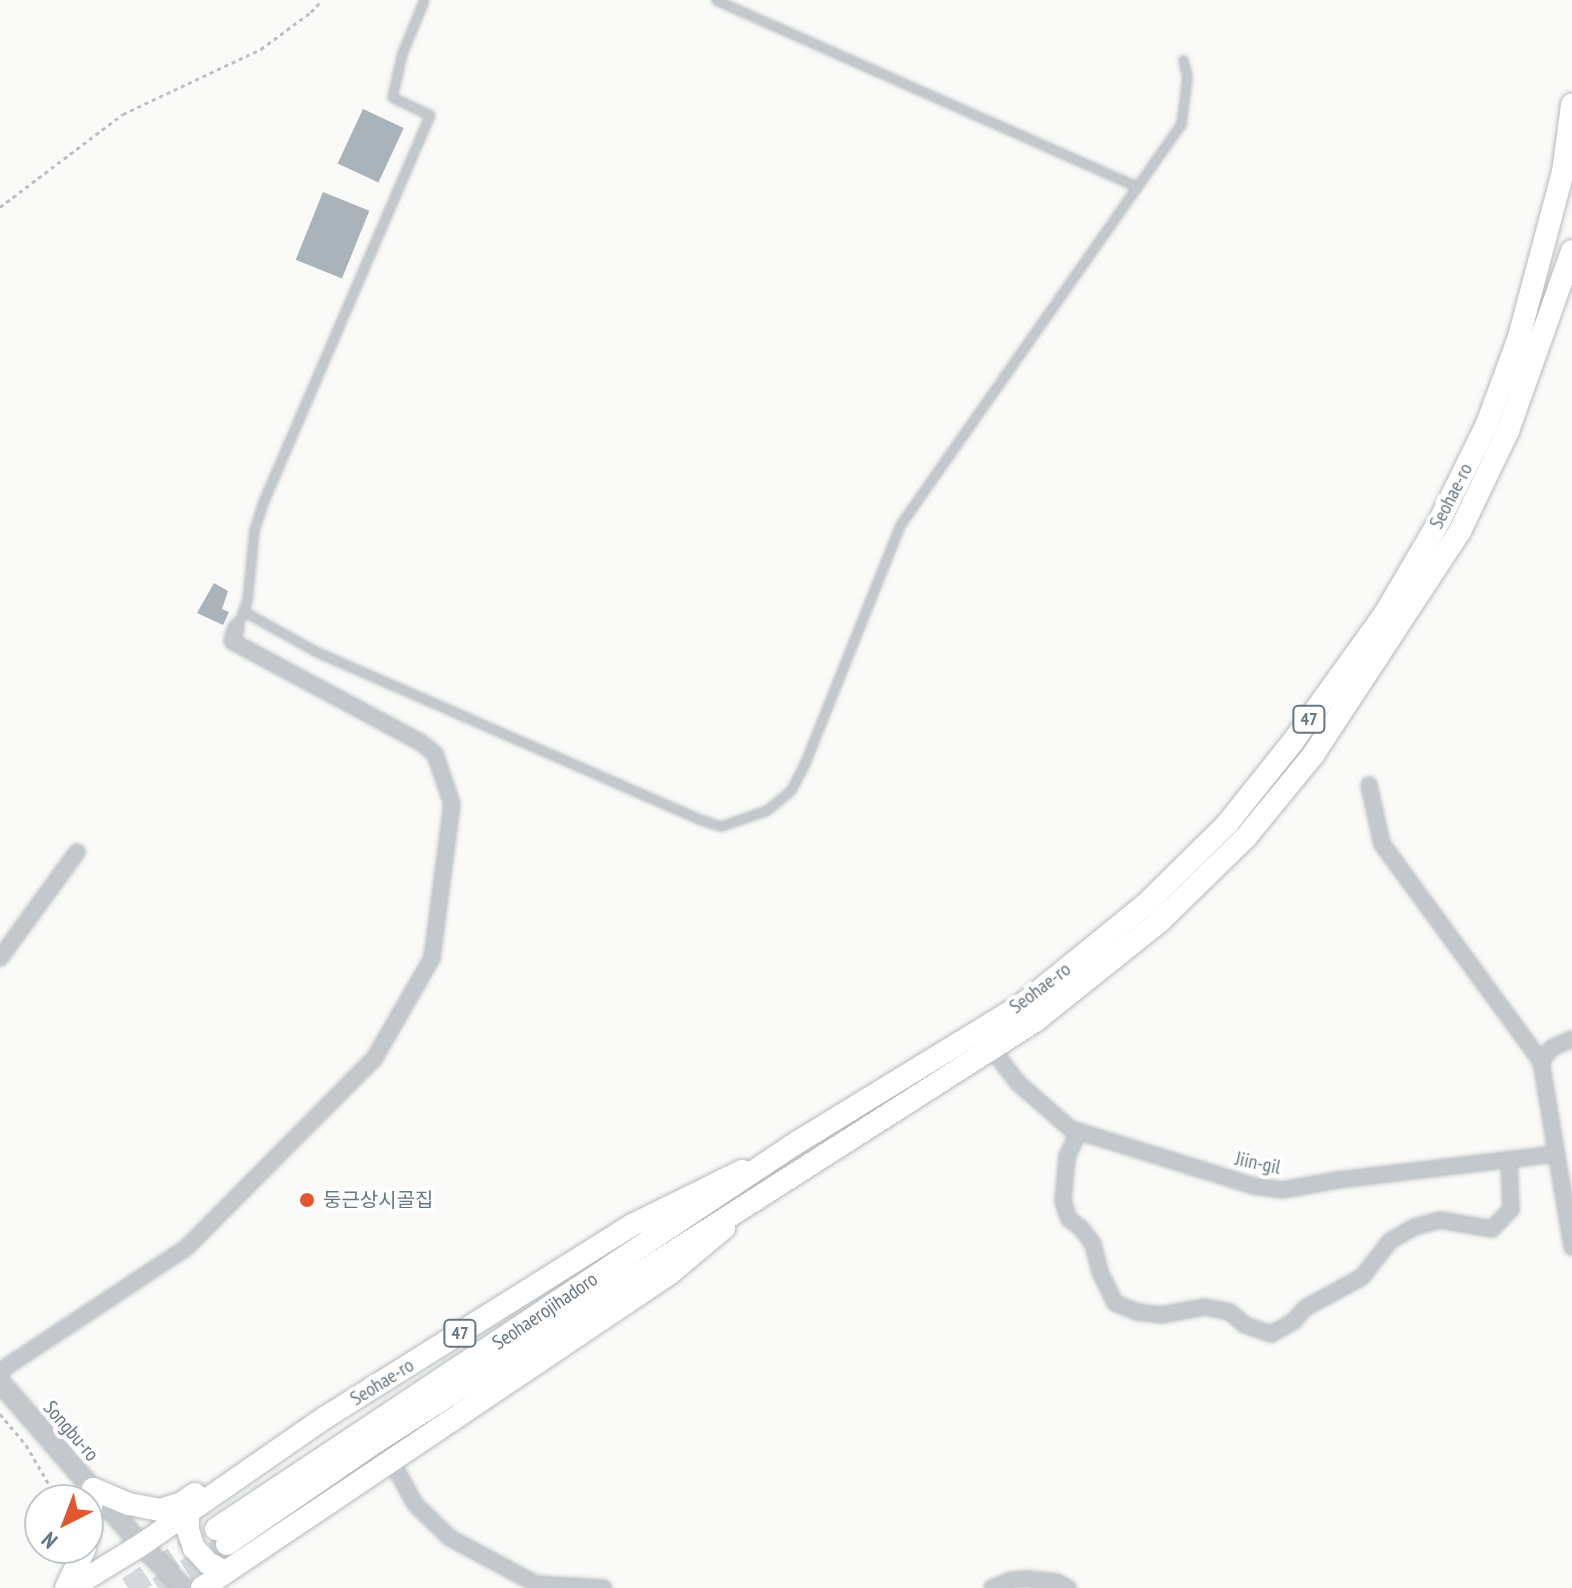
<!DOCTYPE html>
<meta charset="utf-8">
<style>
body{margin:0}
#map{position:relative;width:1572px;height:1588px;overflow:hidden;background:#fafaf8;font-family:"PT Sans Narrow","Noto Sans KR",sans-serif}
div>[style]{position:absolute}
.building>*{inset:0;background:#aab3b9;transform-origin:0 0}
.trunk-tunnel>*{height:22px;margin-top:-11px;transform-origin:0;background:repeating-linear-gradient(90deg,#d5d9db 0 22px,transparent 0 33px)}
.path>*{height:3px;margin-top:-1.5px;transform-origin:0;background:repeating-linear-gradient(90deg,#bbbfc2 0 4px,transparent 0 8px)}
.roads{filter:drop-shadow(0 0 2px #b5babe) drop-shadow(0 0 2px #b5babe)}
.service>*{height:7px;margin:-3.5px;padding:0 3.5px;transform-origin:3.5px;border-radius:3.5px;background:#c3c8cc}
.minor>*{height:14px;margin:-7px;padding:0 7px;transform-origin:7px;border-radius:7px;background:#c3c8cc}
.tertiary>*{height:18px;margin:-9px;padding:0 9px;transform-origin:9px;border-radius:9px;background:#c3c8cc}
.primary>*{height:22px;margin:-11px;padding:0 11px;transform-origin:11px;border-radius:11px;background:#fff}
.trunk>*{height:22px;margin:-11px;padding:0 11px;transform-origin:11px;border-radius:11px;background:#fff}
.dots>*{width:22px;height:22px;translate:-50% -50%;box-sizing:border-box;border:4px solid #fff;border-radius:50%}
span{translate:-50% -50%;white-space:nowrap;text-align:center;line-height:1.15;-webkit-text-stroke:8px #fff;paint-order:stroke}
.shield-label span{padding:2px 6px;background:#fff;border:2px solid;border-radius:6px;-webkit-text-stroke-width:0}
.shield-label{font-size:18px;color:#657683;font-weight:700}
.street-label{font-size:20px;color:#657683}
.poi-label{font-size:20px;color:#657683}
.left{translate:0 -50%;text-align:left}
.north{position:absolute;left:24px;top:1484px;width:80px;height:80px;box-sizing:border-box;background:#fff;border:2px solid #c1c8cd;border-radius:50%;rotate:222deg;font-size:22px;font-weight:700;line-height:32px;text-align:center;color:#657683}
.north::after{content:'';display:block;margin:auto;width:28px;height:36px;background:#e4572e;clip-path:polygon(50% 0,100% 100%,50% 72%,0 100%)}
</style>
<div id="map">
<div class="building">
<i style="left:363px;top:109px;width:45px;height:60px;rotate:25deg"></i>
<i style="left:323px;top:192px;width:50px;height:73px;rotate:22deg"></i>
<i style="clip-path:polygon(214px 583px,228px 591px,222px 609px,229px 612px,223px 625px,197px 613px)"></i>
</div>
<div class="trunk-tunnel">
<i style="left:128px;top:1588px;width:106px;rotate:-33.8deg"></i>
<i style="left:158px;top:1588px;width:82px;rotate:-32.5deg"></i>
</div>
<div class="path">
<i style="left:0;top:207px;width:154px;rotate:-37.1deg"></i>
<i style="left:123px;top:114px;width:153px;rotate:-25.2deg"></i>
<i style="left:261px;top:49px;width:62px;rotate:-36.5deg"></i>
<i style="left:311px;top:12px;width:16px;rotate:-47deg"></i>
<i style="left:0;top:1414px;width:40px;rotate:50deg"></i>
<i style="left:26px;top:1445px;width:64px;rotate:59.8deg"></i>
</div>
<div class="roads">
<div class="service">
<i style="left:716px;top:0;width:458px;rotate:23.9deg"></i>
<i style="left:243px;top:611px;width:85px;rotate:29deg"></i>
<i style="left:317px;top:652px;width:417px;rotate:23.6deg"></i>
<i style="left:699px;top:819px;width:23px;rotate:18deg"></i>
<i style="left:721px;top:826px;width:49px;rotate:-19.2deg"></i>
<i style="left:767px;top:810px;width:31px;rotate:-40deg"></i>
<i style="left:791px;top:790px;width:28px;rotate:-63deg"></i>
<i style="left:804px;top:765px;width:258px;rotate:-68.2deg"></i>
<i style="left:900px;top:525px;width:490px;rotate:-55deg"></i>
<i style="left:1181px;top:124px;width:47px;rotate:-82.7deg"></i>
<i style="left:1187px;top:77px;width:18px;rotate:-103deg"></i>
<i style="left:236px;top:628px;width:29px;rotate:-68deg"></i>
<i style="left:247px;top:601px;width:71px;rotate:-84.4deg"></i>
<i style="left:254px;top:530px;width:29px;rotate:-72deg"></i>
<i style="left:263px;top:502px;width:421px;rotate:-66.7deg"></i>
<i style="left:430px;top:115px;width:42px;rotate:-154.7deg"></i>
<i style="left:392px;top:97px;width:45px;rotate:-77.2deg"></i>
<i style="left:402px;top:53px;width:57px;rotate:-67.5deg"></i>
</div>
<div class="minor">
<i style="left:1369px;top:785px;width:60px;rotate:77.6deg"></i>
<i style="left:1382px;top:844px;width:269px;rotate:53.8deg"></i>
<i style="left:0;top:958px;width:131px;rotate:-54deg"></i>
<i style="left:1572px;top:1039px;width:22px;rotate:156deg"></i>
<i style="left:1552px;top:1048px;width:17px;rotate:130deg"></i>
<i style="left:1541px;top:1061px;width:189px;rotate:80.5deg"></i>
<i style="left:992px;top:1049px;width:43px;rotate:52.6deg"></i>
<i style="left:1018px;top:1083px;width:70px;rotate:41deg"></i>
<i style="left:1071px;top:1129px;width:192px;rotate:17.3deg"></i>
<i style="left:1254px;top:1186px;width:28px;rotate:8deg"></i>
<i style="left:1282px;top:1190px;width:57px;rotate:-10.1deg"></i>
<i style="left:1338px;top:1180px;width:219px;rotate:-6.8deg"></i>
<i style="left:1079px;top:1131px;width:29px;rotate:115deg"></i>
<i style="left:1067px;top:1157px;width:44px;rotate:95.2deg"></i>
<i style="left:1063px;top:1201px;width:19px;rotate:72deg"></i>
<i style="left:1069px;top:1219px;width:15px;rotate:37deg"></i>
<i style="left:1081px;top:1228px;width:20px;rotate:53deg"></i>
<i style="left:1093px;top:1244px;width:29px;rotate:76deg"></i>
<i style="left:1100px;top:1272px;width:34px;rotate:64deg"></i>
<i style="left:1115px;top:1303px;width:24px;rotate:22deg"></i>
<i style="left:1137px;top:1312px;width:24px;rotate:7deg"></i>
<i style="left:1161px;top:1315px;width:45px;rotate:-10.3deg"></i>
<i style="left:1205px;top:1307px;width:25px;rotate:11deg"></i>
<i style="left:1230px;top:1312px;width:20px;rotate:41deg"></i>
<i style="left:1245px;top:1325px;width:28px;rotate:19deg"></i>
<i style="left:1271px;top:1334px;width:25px;rotate:-29deg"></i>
<i style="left:1293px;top:1322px;width:18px;rotate:-49deg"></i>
<i style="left:1305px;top:1308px;width:65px;rotate:-28.5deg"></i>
<i style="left:1362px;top:1277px;width:46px;rotate:-52.1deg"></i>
<i style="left:1390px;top:1241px;width:28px;rotate:-30deg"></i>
<i style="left:1414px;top:1227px;width:27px;rotate:-15deg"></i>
<i style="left:1440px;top:1220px;width:53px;rotate:9.8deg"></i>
<i style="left:1492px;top:1229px;width:28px;rotate:-46deg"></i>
<i style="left:1511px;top:1209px;width:49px;rotate:-92.3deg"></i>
<i style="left:0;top:1371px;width:224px;rotate:-33.5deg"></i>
<i style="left:187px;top:1247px;width:265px;rotate:-45.2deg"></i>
<i style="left:374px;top:1059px;width:116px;rotate:-60.1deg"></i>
<i style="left:432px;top:958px;width:155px;rotate:-82.6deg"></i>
<i style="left:452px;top:804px;width:53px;rotate:-108.8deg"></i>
<i style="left:435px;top:754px;width:19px;rotate:-141deg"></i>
<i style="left:420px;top:742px;width:213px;rotate:-151.8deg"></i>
<i style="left:232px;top:641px;width:14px;rotate:-73deg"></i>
<i style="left:390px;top:1458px;width:52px;rotate:61.5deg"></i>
<i style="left:415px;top:1504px;width:49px;rotate:44.2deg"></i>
<i style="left:450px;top:1538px;width:98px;rotate:28.1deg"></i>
<i style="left:536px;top:1584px;width:68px;rotate:3.4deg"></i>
<i style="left:992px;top:1588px;width:22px;rotate:-22deg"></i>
<i style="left:1012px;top:1580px;width:16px;rotate:-4deg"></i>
<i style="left:1028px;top:1579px;width:29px;rotate:6deg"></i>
<i style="left:1057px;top:1582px;width:13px;rotate:29deg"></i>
</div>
<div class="tertiary">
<i style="left:0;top:1382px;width:216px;rotate:49.1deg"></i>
<i style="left:141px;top:1545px;width:61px;rotate:45deg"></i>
</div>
<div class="primary">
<i style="left:188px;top:1512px;width:18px;rotate:90deg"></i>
<i style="left:188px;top:1530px;width:19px;rotate:72deg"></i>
<i style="left:194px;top:1548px;width:21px;rotate:47deg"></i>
<i style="left:208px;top:1563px;width:20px;rotate:27deg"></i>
<i style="left:88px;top:1538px;width:49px;rotate:-84.2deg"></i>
<i style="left:93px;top:1489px;width:39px;rotate:23deg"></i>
<i style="left:129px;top:1504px;width:31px;rotate:11deg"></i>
<i style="left:159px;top:1510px;width:22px;rotate:-16deg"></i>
<i style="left:180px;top:1504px;width:18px;rotate:-34deg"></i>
<i style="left:66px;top:1588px;width:44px;rotate:-64.6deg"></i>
<i style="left:71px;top:1588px;width:82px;rotate:-31.6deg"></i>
<i style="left:141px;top:1545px;width:225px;rotate:-34.7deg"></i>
<i style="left:326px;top:1417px;width:359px;rotate:-32.1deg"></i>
<i style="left:630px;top:1226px;width:125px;rotate:-26.2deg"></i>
<i style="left:202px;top:1588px;width:563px;rotate:-33.92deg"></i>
<i style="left:669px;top:1274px;width:72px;rotate:-39.9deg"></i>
</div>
<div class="trunk">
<i style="left:216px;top:1529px;width:693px;rotate:-33.64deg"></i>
<i style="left:793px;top:1145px;width:270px;rotate:-31.5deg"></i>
<i style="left:1023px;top:1004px;width:157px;rotate:-39.1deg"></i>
<i style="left:1145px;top:905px;width:115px;rotate:-44.6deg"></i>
<i style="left:1227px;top:824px;width:104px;rotate:-51.3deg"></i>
<i style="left:1292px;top:743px;width:158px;rotate:-54.3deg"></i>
<i style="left:1384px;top:615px;width:110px;rotate:-59.5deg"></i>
<i style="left:1440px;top:520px;width:107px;rotate:-63.9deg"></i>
<i style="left:1487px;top:424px;width:93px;rotate:-69.8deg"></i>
<i style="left:1519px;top:337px;width:171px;rotate:-75.1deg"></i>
<i style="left:1563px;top:172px;width:68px;rotate:-82.3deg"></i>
<i style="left:227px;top:1544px;width:182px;rotate:-34.5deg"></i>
<i style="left:377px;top:1441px;width:781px;rotate:-32.55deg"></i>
<i style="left:1035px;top:1021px;width:159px;rotate:-38.6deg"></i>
<i style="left:1159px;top:922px;width:122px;rotate:-44.3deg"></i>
<i style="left:1246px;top:837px;width:106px;rotate:-50.7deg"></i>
<i style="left:1313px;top:755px;width:268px;rotate:-56.7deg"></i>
<i style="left:1460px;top:531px;width:111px;rotate:-64.4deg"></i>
<i style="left:1508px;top:431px;width:191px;rotate:-70.4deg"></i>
</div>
</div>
<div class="dots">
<i style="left:307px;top:1200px;background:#e4572e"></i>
</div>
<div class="shield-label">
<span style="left:1309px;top:719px">47</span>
<span style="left:460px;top:1333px">47</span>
</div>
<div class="street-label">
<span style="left:1451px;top:496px;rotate:-63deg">Seohae-ro</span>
<span style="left:1040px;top:988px;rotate:-37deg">Seohae-ro</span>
<span style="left:1258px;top:1163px;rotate:12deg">Jiin-gil</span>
<span style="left:545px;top:1311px;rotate:-34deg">Seohaerojihadoro</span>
<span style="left:382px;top:1382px;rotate:-32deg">Seohae-ro</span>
<span style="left:71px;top:1431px;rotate:49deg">Songbu-ro</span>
</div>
<div class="poi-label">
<span class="left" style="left:323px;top:1200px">둥근상시골집</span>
</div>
<div class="north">N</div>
</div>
